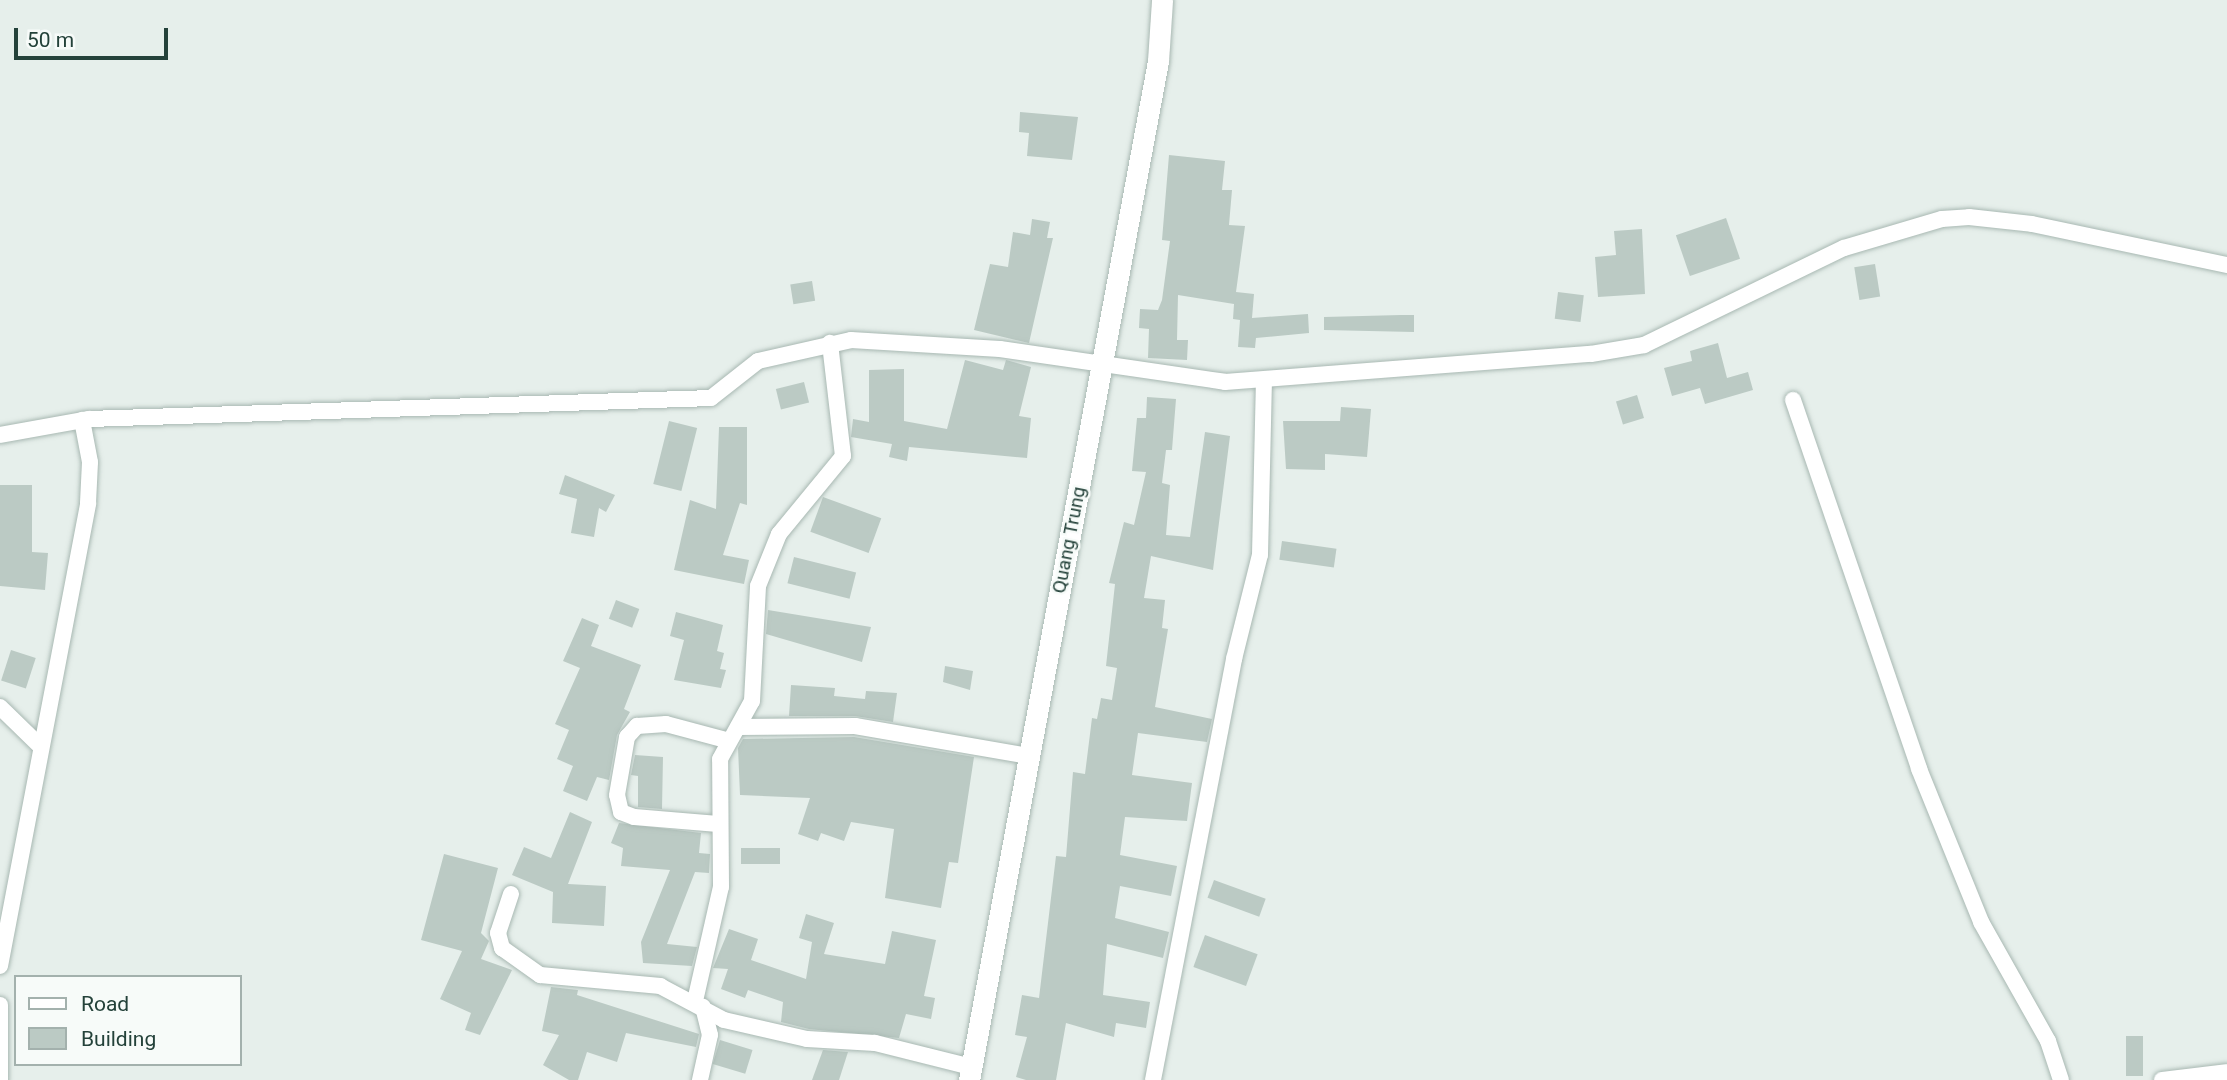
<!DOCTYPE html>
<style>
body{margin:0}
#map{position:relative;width:2227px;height:1080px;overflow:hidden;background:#e6efeb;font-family:Roboto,sans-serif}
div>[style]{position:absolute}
.building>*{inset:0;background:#bbcac4;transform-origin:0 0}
.roads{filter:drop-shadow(0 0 2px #a8b8b2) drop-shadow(0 0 2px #a8b8b2)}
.street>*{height:16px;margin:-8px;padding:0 8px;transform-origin:8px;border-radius:8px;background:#fff}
.secondary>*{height:21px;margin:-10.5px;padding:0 10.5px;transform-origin:10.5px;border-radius:10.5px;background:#fff}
span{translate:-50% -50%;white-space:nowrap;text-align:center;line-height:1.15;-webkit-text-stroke:5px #f7fbf9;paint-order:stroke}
.street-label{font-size:19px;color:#24423a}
.legend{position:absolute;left:14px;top:975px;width:228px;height:91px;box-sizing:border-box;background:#f7fbf9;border:2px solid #a3b1ad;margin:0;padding:9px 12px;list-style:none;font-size:21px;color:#24423a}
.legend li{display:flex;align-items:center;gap:14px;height:35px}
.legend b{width:35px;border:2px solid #a3b1ad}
.scale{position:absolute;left:14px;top:28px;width:154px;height:32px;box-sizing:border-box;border:4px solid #24423a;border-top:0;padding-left:9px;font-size:21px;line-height:24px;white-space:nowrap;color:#24423a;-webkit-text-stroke:5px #f7fbf9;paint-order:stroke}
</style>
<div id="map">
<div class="building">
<i style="clip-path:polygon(1020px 112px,1078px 117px,1072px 160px,1027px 156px,1029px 133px,1019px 132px)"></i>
<i style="clip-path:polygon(1169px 155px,1225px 161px,1222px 190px,1232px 190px,1229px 225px,1245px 226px,1236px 292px,1254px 294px,1252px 318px,1308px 314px,1309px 333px,1256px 338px,1255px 348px,1238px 347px,1240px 320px,1233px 319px,1234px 304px,1178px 295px,1177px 340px,1188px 340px,1187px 360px,1148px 358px,1149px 329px,1139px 328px,1140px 309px,1158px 310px,1162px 300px,1170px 241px,1162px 240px)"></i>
<i style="left:1726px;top:218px;width:43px;height:53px;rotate:71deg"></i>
<i style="clip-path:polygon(1032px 219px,1050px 222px,1047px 238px,1053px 238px,1029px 343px,974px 330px,990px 264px,1008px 267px,1013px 232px,1030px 235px)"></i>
<i style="clip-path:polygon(1642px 229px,1645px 294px,1598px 297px,1595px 257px,1616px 255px,1614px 231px)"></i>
<i style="left:1875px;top:264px;width:33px;height:21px;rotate:81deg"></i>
<i style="left:812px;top:281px;width:20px;height:22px;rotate:81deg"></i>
<i style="left:1558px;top:292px;width:26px;height:27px;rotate:7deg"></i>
<i style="clip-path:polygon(1401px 315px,1414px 315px,1414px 332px,1324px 330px,1324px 317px)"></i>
<i style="clip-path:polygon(1718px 343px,1727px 378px,1748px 372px,1753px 390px,1705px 404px,1700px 388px,1672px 396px,1664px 368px,1692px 361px,1690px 351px)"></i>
<i style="clip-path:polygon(965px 360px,1003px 370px,1006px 360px,1031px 367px,1019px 416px,1031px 418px,1027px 458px,909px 447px,907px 461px,889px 457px,892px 444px,851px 437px,853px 419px,869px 422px,869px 370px,904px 369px,904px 421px,947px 429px)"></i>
<i style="left:804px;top:382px;width:21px;height:29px;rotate:76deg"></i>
<i style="left:1637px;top:395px;width:24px;height:22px;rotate:73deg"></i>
<i style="clip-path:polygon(1147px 397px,1176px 399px,1172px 450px,1166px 450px,1162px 483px,1170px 485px,1166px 535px,1190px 537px,1205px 432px,1230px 436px,1213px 570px,1151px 556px,1144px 598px,1165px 600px,1162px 628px,1168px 629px,1155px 707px,1212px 719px,1207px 742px,1138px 733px,1132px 775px,1192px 783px,1187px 821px,1125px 817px,1120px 855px,1177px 866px,1171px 896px,1120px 886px,1115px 918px,1169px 932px,1163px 958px,1107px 944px,1103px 995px,1150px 1002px,1146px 1028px,1116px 1023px,1114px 1037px,1066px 1023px,1056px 1080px,1026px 1080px,1016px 1077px,1027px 1037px,1015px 1035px,1022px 995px,1039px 998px,1056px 856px,1066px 857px,1073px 772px,1085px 774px,1092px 718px,1097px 719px,1101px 698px,1112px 700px,1117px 668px,1106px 666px,1115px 584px,1109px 583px,1124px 522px,1134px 525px,1146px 472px,1132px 471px,1137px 418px,1146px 418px)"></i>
<i style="clip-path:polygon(1341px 407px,1371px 409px,1367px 457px,1325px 454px,1325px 470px,1286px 469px,1283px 421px,1340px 421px)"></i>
<i style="left:669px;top:421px;width:29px;height:65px;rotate:14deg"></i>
<i style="clip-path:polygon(719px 427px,747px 427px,747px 505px,740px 503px,723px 555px,749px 560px,744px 584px,674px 570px,690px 500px,716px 509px)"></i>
<i style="clip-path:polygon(565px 475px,615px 495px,606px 512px,599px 508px,594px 537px,571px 533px,577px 499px,559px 494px)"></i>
<i style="clip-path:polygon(0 485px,32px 485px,32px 552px,48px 553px,45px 590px,0 586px)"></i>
<i style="left:823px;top:497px;width:62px;height:37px;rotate:20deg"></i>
<i style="left:1282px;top:541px;width:55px;height:19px;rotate:8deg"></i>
<i style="left:794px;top:557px;width:64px;height:27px;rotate:14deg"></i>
<i style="left:616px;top:600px;width:25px;height:20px;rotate:21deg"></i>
<i style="clip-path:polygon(768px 610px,871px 627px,862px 662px,766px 634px)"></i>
<i style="clip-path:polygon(676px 612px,723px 625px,717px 651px,724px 653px,720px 669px,726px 670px,721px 688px,674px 680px,684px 640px,670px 636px)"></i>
<i style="clip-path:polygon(582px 618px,599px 625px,591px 646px,641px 665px,624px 709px,630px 712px,617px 735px,609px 780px,597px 777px,587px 801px,563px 791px,573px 766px,557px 759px,569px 730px,555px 724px,580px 668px,563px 661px)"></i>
<i style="left:11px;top:650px;width:26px;height:32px;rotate:18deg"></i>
<i style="clip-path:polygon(945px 666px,973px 671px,970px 690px,943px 682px)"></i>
<i style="clip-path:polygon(791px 685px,835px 688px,834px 696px,865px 699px,866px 691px,897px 693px,893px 722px,855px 716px,789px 716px)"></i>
<i style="clip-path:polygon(854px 737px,974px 757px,958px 863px,949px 862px,941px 908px,885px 898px,894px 829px,851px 822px,844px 841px,821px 833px,818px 841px,798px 834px,810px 798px,740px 795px,738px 748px,743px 739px)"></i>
<i style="clip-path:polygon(635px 755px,663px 757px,662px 809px,638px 807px,638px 776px,631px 775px)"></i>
<i style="clip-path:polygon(570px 812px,592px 822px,568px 884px,606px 886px,604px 926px,552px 923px,553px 892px,512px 875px,524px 847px,551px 858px)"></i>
<i style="clip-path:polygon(619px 823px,701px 833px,699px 853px,710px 854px,709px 873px,695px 872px,667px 944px,697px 947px,692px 966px,643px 963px,641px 942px,670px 870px,621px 866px,623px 848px,611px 843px)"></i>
<i style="left:780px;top:848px;width:16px;height:39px;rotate:90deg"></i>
<i style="clip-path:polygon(444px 854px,498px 868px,481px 933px,489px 941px,481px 959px,512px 970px,480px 1035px,465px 1030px,471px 1013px,440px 999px,462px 951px,421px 940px)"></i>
<i style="left:1214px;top:880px;width:55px;height:19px;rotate:20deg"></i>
<i style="clip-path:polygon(806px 914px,834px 923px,824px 954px,885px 964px,892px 931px,936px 940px,924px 996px,935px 998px,931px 1019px,906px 1014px,899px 1038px,809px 1029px,781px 1022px,783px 1002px,748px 990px,745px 998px,721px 989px,728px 969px,713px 968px,729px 929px,758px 939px,751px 960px,806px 979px,812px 942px,799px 938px)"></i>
<i style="left:1205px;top:935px;width:56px;height:34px;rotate:20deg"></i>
<i style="clip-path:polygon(551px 987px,578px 990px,577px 995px,699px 1034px,696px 1047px,626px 1033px,617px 1062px,587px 1052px,578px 1080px,569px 1080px,543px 1065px,559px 1035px,542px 1031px)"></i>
<i style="left:2126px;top:1036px;width:17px;height:40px"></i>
<i style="left:720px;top:1040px;width:34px;height:25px;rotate:17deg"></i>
<i style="clip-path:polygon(823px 1050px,848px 1052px,839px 1080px,812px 1080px)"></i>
</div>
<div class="roads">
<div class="street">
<i style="left:1793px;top:400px;width:390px;rotate:71.1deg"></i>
<i style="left:1919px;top:769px;width:165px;rotate:67.9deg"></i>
<i style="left:1981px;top:922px;width:137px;rotate:60.6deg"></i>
<i style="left:2048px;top:1041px;width:41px;rotate:71.6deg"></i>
<i style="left:0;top:435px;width:90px;rotate:-10.2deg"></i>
<i style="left:89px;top:419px;width:622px;rotate:-1.93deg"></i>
<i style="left:711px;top:398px;width:60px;rotate:-38.2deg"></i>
<i style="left:758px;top:361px;width:95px;rotate:-12.7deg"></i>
<i style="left:851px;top:340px;width:149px;rotate:3.5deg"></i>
<i style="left:1000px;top:349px;width:227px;rotate:8.3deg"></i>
<i style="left:1225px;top:382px;width:367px;rotate:-4.4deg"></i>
<i style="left:1591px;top:354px;width:54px;rotate:-9.6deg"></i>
<i style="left:1644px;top:345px;width:222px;rotate:-25.9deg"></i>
<i style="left:1844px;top:248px;width:102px;rotate:-16.5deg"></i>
<i style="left:1942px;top:219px;width:27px;rotate:-4deg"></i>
<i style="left:1969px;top:217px;width:63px;rotate:6.3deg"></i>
<i style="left:2032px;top:224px;width:199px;rotate:11.9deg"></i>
<i style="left:0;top:707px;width:53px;rotate:44.2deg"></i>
<i style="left:738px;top:727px;width:117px;rotate:-0.5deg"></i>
<i style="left:855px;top:726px;width:177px;rotate:9.8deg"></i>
<i style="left:718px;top:824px;width:84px;rotate:-175.2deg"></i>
<i style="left:634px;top:817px;width:14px;rotate:-159deg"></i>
<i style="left:621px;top:812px;width:17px;rotate:-103deg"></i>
<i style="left:617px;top:795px;width:59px;rotate:-80.2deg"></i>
<i style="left:627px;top:737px;width:15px;rotate:-48deg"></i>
<i style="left:637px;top:726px;width:29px;rotate:-4deg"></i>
<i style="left:666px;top:724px;width:62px;rotate:14.9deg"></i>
<i style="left:511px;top:894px;width:41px;rotate:108.4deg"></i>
<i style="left:498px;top:933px;width:16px;rotate:75deg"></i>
<i style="left:502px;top:948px;width:47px;rotate:35.4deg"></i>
<i style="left:540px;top:975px;width:121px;rotate:5.2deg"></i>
<i style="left:660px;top:986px;width:72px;rotate:28deg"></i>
<i style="left:724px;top:1020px;width:85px;rotate:12.9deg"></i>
<i style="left:807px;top:1039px;width:68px;rotate:3.4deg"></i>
<i style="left:875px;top:1043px;width:99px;rotate:14deg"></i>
<i style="left:0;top:966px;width:471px;rotate:-79.2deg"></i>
<i style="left:88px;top:503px;width:41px;rotate:-87.2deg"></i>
<i style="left:90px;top:462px;width:43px;rotate:-100.8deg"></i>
<i style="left:695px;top:1001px;width:117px;rotate:-77.2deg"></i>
<i style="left:721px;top:887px;width:128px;rotate:-90.4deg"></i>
<i style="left:720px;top:759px;width:66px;rotate:-61.1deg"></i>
<i style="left:752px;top:701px;width:115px;rotate:-87deg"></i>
<i style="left:758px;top:586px;width:56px;rotate:-68deg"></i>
<i style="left:779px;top:534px;width:101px;rotate:-50.6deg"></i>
<i style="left:843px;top:456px;width:114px;rotate:-96.6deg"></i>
<i style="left:0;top:1005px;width:75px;rotate:90deg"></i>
<i style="left:700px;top:1080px;width:46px;rotate:-77.5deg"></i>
<i style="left:710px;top:1035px;width:29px;rotate:-104deg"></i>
<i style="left:1153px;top:1080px;width:429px;rotate:-79.1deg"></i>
<i style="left:1234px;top:659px;width:107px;rotate:-76deg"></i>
<i style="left:1260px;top:555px;width:172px;rotate:-88.7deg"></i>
<i style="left:2162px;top:1080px;width:65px;rotate:-7deg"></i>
</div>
<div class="secondary">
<i style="left:969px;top:1080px;width:1036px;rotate:-79.49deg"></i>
<i style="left:1158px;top:61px;width:61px;rotate:-86.2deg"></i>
</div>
</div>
<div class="street-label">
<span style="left:1069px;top:540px;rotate:-79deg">Quang Trung</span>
</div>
<ul class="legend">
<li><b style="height:9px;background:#fff"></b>Road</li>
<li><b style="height:19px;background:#bbcac4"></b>Building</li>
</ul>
<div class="scale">50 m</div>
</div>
